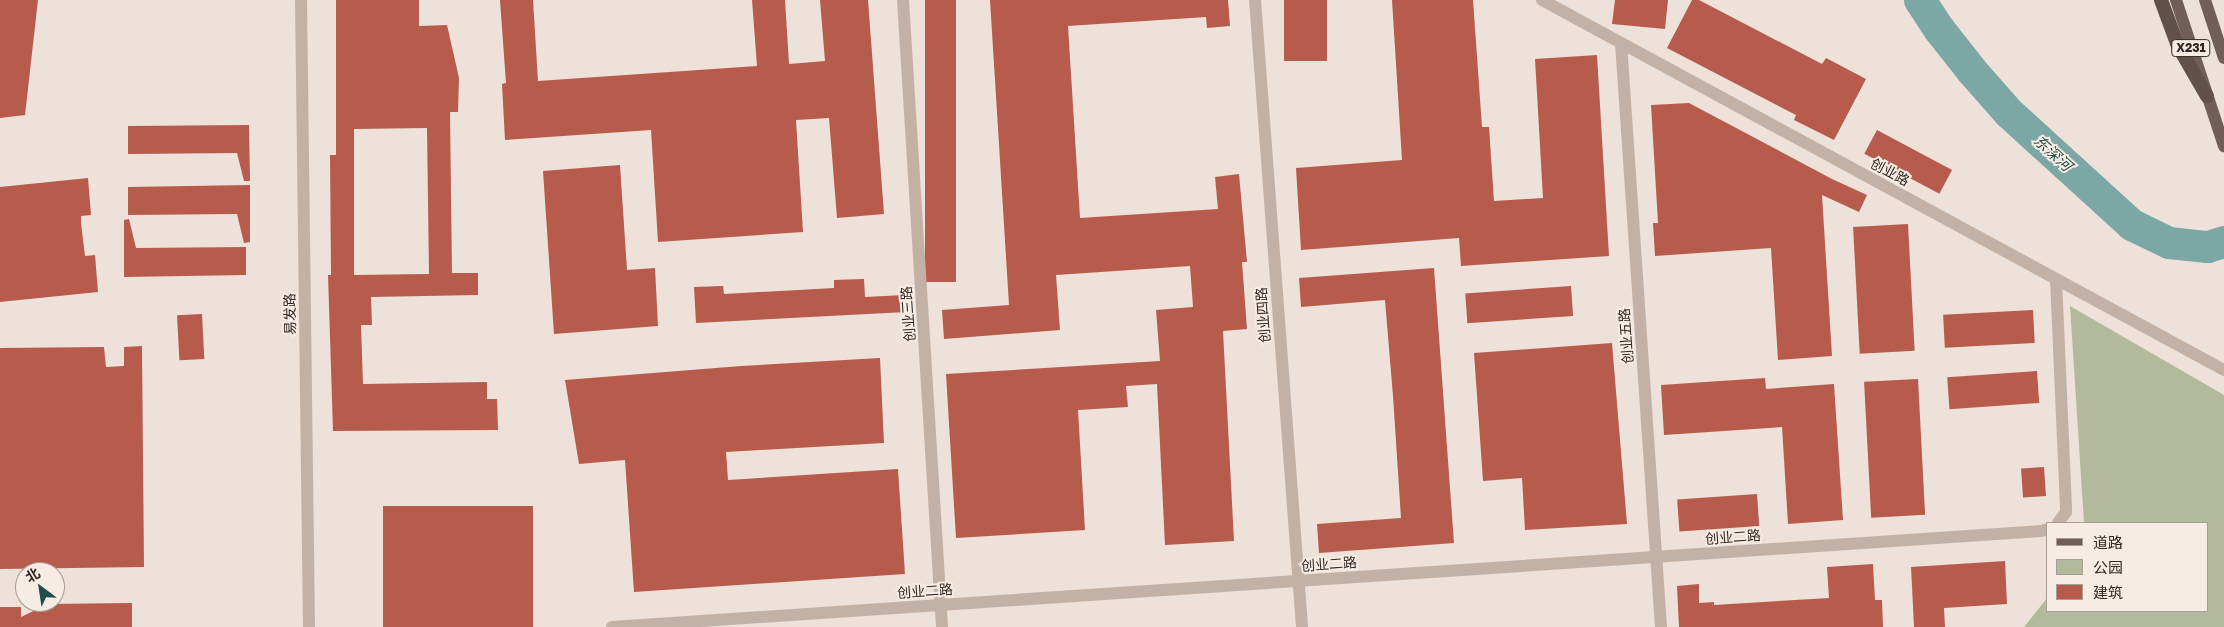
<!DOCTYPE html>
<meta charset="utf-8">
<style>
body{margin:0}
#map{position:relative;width:2224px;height:627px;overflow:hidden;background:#ede1d9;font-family:"Golos Text","Noto Sans SC",sans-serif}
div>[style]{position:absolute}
.green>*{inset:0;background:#b3ba9b}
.river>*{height:32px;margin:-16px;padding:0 16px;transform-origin:16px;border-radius:16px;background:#7ba7a4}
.building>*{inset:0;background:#b75b4d;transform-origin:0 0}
.minor>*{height:12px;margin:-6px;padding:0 6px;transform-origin:6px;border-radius:6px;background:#c4b1a6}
.primary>*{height:12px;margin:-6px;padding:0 6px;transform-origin:6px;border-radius:6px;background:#715e59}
.trunk>*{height:14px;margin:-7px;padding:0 7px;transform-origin:7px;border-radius:7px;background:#61504c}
span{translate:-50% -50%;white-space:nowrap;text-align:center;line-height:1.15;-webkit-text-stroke:4px #f6ece4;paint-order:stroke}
.shield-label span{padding:1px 4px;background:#f6ece4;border:1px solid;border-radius:4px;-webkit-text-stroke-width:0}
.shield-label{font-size:12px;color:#312826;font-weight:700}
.street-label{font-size:14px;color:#312826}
.water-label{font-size:15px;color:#214d4b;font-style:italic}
.legend{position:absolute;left:2046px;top:522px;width:162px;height:90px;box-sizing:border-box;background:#f6ece4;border:1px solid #a79e98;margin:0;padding:6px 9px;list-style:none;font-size:15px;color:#312826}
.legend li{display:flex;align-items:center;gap:10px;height:25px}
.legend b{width:25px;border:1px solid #a79e98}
.north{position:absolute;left:15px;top:562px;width:50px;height:50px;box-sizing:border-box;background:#f6ece4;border:1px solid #a79e98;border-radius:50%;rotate:329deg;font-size:14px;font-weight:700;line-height:20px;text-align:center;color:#312826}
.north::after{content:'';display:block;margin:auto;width:18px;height:22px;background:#214d4b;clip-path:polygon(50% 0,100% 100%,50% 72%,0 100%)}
</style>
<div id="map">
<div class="green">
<i style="clip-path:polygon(2070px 306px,2224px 395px,2224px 627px,2024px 627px,2048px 597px,2048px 611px,2208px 611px,2208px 523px,2084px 523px)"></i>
</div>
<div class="river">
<i style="left:1920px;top:0;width:35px;rotate:57deg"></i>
<i style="left:1939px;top:29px;width:53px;rotate:51.8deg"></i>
<i style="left:1972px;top:71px;width:56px;rotate:48.6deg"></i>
<i style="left:2009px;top:113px;width:166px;rotate:42.3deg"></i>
<i style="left:2132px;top:225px;width:41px;rotate:25.9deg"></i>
<i style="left:2169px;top:243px;width:39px;rotate:6deg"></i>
<i style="left:2208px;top:247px;width:17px;rotate:-17deg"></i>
</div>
<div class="building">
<i style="clip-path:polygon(0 0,38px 0,25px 115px,0 118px)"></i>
<i style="clip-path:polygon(evenodd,336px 0,419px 0,419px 26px,447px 25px,459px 78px,458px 112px,450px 112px,452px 273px,478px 273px,478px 295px,371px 297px,372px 325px,361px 325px,363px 384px,487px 382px,487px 399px,497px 399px,498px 430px,333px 431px,328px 275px,331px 275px,330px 155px,336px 155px,336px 0,427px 128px,429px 274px,354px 275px,354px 129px,427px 128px)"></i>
<i style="clip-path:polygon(500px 0,533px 0,538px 81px,757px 66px,752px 0,785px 0,789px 64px,825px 61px,820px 0,868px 0,884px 214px,837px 218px,829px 118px,796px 120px,803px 232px,658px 242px,651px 130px,505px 140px,502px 84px,506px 83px)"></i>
<i style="left:925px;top:0;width:31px;height:282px"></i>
<i style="clip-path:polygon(990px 0,1228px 0,1230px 26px,1207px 28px,1206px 17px,1068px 26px,1080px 218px,1218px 209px,1215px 177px,1239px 174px,1247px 262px,1242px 262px,1247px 329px,1223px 331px,1234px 541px,1165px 545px,1157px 384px,1126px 386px,1128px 407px,1078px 410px,1085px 530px,956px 538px,946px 374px,1160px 361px,1156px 310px,1193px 307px,1190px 266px,1056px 275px,1060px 330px,944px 339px,942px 310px,1009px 305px)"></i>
<i style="left:1284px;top:0;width:43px;height:61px"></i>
<i style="clip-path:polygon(1392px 0,1473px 0,1482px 127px,1489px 127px,1494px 201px,1543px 198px,1535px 59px,1597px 55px,1609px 256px,1461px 266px,1459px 238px,1301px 250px,1296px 168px,1402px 160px)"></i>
<i style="clip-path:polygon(1615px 0,1668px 0,1665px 29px,1612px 24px)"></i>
<i style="clip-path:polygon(1692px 0,1699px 0,1822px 64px,1826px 58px,1866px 79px,1834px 140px,1794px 120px,1796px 115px,1667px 48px)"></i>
<i style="clip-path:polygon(1689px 103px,1832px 179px,1867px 195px,1859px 212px,1822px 195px,1832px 356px,1778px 360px,1771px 248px,1655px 256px,1653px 223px,1658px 223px,1651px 105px)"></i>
<i style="clip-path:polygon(249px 125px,250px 181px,244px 181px,237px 153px,128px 154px,128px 126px)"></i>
<i style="left:1877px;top:130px;width:85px;height:27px;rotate:28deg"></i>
<i style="clip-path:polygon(620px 165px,627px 270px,655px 268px,658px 326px,554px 334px,543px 171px)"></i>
<i style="clip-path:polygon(88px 178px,91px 215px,81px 216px,81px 223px,85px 256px,95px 255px,98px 292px,0 302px,0 187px)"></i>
<i style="clip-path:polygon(250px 185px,250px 242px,244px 243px,237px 214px,128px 215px,128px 187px)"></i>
<i style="clip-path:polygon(129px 219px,136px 248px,246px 247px,246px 275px,124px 277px,124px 220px)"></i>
<i style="left:1908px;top:224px;width:127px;height:55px;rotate:87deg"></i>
<i style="clip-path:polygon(1434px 268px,1454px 543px,1319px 553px,1317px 524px,1401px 518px,1393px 396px,1385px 300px,1301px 307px,1299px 278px)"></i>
<i style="clip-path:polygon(864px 279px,865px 297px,905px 295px,906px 312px,696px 323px,694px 287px,723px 286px,724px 294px,834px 288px,834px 280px)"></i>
<i style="left:1571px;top:286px;width:30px;height:106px;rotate:86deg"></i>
<i style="left:2033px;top:310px;width:33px;height:90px;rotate:87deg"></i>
<i style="left:202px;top:314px;width:45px;height:25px;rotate:87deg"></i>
<i style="clip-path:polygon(1612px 343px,1627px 524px,1525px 530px,1522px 478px,1483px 481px,1474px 353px)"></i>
<i style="clip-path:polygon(142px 346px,144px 567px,0 569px,0 348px,104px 347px,106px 367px,124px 366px,124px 347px)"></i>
<i style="clip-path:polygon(880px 358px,884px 443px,726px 452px,728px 480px,898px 469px,905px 574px,634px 592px,625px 460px,579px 464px,565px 380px,741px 366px)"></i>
<i style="left:2037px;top:371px;width:32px;height:90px;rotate:86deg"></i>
<i style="clip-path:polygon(1765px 378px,1766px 389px,1834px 384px,1843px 520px,1788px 524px,1782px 427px,1664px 435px,1661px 385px)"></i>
<i style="left:1918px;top:379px;width:136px;height:54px;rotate:87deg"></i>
<i style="left:2044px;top:467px;width:29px;height:23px;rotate:86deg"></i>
<i style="left:1757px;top:494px;width:32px;height:80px;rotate:86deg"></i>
<i style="left:533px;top:506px;width:121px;height:150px;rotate:90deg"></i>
<i style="clip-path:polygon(2005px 561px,2007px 604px,1944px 608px,1945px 627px,1914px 627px,1911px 567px)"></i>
<i style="clip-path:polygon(1873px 564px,1875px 600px,1882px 600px,1883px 627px,1679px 627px,1677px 586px,1699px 584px,1699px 603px,1714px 602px,1714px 605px,1829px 598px,1827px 567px)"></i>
<i style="clip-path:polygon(132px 603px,132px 627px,0 627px,0 607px,21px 607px,21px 617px,48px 604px)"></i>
</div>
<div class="minor">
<i style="left:301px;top:0;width:627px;rotate:89.27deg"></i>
<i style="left:903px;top:0;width:628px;rotate:86.44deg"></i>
<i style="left:1255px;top:0;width:629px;rotate:85.71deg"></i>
<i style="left:1542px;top:0;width:776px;rotate:28.48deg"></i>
<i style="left:1621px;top:43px;width:585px;rotate:86.08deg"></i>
<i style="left:2056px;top:279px;width:233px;rotate:87.5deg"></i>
<i style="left:2066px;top:512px;width:14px;rotate:126deg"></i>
<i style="left:612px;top:627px;width:1432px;rotate:-3.84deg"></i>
<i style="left:2041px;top:531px;width:7px;rotate:-16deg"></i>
</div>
<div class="primary">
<i style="left:2176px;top:0;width:154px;rotate:71.8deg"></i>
<i style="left:2205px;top:0;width:61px;rotate:71.9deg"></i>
</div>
<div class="trunk">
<i style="left:2161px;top:0;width:49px;rotate:69.7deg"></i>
<i style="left:2178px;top:46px;width:58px;rotate:59.9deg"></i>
</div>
<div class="shield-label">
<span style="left:2191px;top:48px">X231</span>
</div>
<div class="street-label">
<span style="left:1890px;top:172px;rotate:28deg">创业路</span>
<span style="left:290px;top:314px;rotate:-91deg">易发路</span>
<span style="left:908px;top:314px;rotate:-94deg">创业三路</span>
<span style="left:1263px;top:315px;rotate:-94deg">创业四路</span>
<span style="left:1626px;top:336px;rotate:-94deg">创业五路</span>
<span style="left:1733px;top:537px;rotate:-4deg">创业二路</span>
<span style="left:1329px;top:564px;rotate:-4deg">创业二路</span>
<span style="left:925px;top:591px;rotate:-4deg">创业二路</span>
</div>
<div class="water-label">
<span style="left:2053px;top:153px;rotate:42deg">东深河</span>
</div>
<ul class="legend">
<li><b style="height:6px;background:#715e59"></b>道路</li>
<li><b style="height:14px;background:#b3ba9b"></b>公园</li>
<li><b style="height:14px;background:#b75b4d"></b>建筑</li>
</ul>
<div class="north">北</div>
</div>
